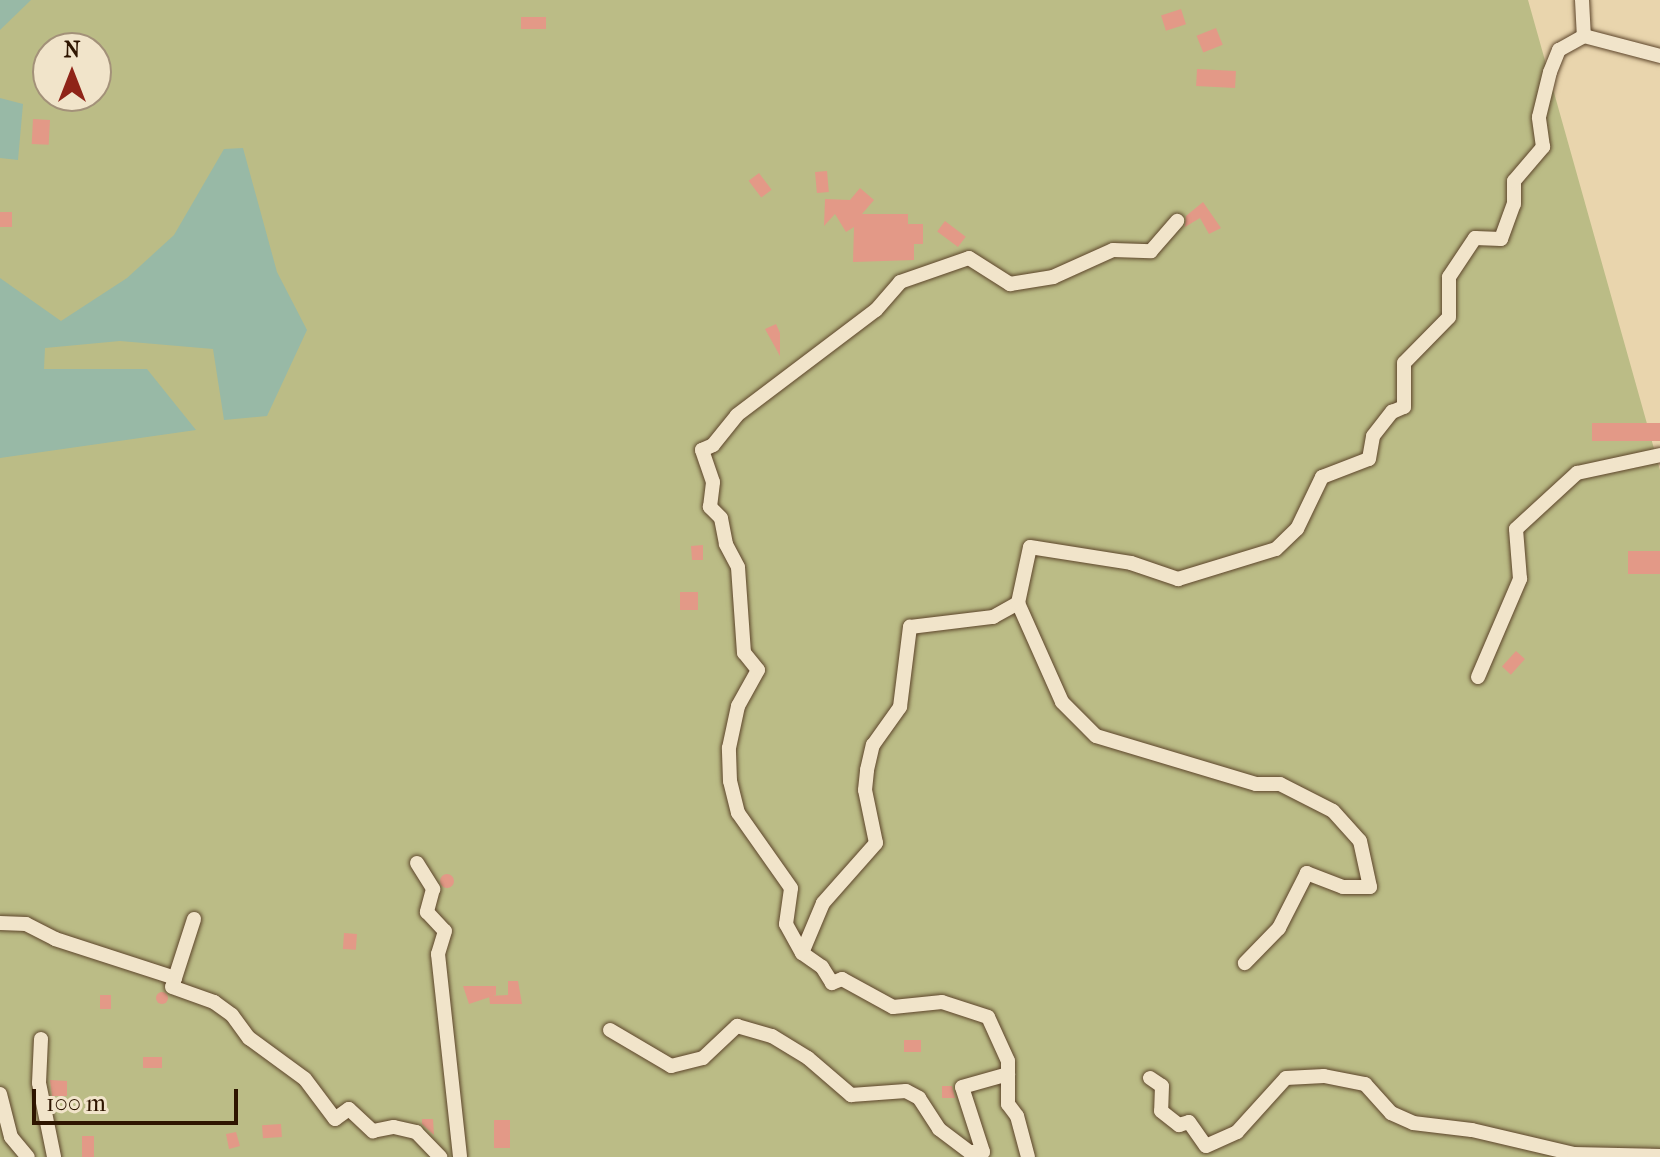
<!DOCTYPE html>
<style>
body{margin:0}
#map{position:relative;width:1660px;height:1157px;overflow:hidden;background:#e9d5ad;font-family:"IM FELL French Canon",serif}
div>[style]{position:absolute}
.green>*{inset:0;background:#bbbc86}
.water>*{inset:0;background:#98b9a6}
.building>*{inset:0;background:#e39987;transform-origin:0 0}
.round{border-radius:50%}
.roads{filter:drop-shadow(0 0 2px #5d452b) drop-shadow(0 0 2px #5d452b)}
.minor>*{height:14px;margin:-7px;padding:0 7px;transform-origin:7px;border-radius:7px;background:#f1e4ca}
span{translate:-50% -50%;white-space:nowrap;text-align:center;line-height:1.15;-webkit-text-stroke:8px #f1e4ca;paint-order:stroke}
.north{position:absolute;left:32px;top:32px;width:80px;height:80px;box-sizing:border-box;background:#f1e4ca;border:2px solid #a39179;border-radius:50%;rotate:0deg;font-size:22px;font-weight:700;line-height:32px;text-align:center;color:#2e1500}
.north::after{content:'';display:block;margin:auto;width:28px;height:36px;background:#8f2418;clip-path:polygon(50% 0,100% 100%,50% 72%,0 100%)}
.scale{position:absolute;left:32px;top:1089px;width:206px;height:36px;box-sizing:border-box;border:4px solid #2e1500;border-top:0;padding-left:10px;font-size:24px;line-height:28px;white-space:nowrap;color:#2e1500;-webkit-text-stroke:6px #f1e4ca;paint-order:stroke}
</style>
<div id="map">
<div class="green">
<i style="clip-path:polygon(evenodd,0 0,1528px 0,1660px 470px,1660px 1157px,0 1157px,0 0,48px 48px,96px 48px,96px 96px,48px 96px,48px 48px)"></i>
</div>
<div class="water">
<i style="clip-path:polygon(0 0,31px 0,0 30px)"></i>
<i style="clip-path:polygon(0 98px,23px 104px,18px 160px,0 158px)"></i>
<i style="clip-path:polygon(243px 148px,277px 272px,307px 330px,267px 416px,224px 420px,213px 349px,120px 341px,45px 348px,44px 369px,147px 369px,196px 430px,0 458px,0 278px,61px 321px,127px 278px,174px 235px,224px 149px)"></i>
</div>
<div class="building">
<i style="left:1181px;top:9px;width:16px;height:21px;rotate:72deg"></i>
<i style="left:521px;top:17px;width:25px;height:12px"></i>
<i style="left:1216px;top:28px;width:18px;height:21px;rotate:68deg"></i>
<i style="left:1197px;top:69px;width:39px;height:17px;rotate:3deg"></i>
<i style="left:33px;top:119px;width:17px;height:25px;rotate:3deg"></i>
<i style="left:827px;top:171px;width:21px;height:12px;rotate:85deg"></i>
<i style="left:759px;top:173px;width:21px;height:13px;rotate:53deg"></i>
<i style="clip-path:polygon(860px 188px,874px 200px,862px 214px,908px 214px,908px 224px,923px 224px,923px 244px,914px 244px,914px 260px,853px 262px,854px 227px,846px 232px,835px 214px,824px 226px,825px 199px,850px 200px)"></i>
<i style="clip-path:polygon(1203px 202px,1221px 228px,1209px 234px,1200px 218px,1185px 227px,1186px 216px)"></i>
<i style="left:0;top:212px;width:12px;height:15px"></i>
<i style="left:945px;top:221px;width:26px;height:13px;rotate:37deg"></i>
<i style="clip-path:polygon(776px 324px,780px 333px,780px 356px,765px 329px)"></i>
<i style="left:1660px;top:423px;width:18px;height:68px;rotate:90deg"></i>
<i style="clip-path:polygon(703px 545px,703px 560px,692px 560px,691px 546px)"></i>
<i style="left:1660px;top:551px;width:23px;height:32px;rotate:90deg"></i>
<i style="left:680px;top:592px;width:18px;height:18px"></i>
<i style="left:1516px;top:651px;width:12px;height:21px;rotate:42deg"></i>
<i class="round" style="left:440px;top:874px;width:14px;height:14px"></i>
<i style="left:344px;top:933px;width:13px;height:16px;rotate:4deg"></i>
<i style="clip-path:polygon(508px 981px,518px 981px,522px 1004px,490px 1004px,489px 996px,508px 995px)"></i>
<i style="clip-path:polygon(463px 986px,496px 986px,496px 995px,469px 1004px)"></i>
<i class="round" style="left:156px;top:992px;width:12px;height:12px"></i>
<i style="left:100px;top:995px;width:11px;height:14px"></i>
<i style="left:904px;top:1040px;width:17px;height:12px"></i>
<i style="left:143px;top:1057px;width:19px;height:11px"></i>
<i style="clip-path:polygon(50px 1080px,67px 1081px,67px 1096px,52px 1096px)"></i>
<i style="clip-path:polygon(942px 1086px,952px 1086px,955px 1098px,942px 1098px)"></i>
<i style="clip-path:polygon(422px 1119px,433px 1119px,434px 1135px,422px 1124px)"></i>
<i style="left:494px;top:1120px;width:16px;height:28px"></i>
<i style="left:281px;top:1124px;width:13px;height:19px;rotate:86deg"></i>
<i style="clip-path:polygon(236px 1132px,240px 1146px,229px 1149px,226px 1134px)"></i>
<i style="left:82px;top:1136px;width:12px;height:21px"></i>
</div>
<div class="roads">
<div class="minor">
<i style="left:1582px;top:0;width:36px;rotate:87deg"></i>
<i style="left:1584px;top:36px;width:79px;rotate:14.7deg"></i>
<i style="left:1018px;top:603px;width:108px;rotate:66deg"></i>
<i style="left:1062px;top:702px;width:48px;rotate:45deg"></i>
<i style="left:1096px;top:736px;width:167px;rotate:16.7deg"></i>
<i style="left:1256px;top:784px;width:24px"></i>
<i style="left:1280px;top:784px;width:59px;rotate:27deg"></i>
<i style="left:1333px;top:811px;width:40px;rotate:48deg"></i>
<i style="left:1360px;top:841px;width:47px;rotate:77.7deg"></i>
<i style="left:1370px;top:887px;width:27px;rotate:180deg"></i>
<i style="left:1343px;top:887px;width:39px;rotate:-159deg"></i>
<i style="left:1307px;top:873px;width:62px;rotate:117deg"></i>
<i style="left:1279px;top:928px;width:49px;rotate:134.2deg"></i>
<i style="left:1478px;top:677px;width:107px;rotate:-66.8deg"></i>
<i style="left:1520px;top:579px;width:50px;rotate:-94.6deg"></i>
<i style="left:1516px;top:529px;width:83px;rotate:-42.6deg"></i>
<i style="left:1577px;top:473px;width:85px;rotate:-12.2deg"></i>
<i style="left:417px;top:863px;width:31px;rotate:58deg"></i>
<i style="left:433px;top:889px;width:24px;rotate:105deg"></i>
<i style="left:427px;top:912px;width:26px;rotate:47deg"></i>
<i style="left:445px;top:931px;width:24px;rotate:107deg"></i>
<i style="left:438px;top:954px;width:204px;rotate:83.8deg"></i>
<i style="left:0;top:923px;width:26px;rotate:2deg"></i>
<i style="left:26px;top:924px;width:33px;rotate:27deg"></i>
<i style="left:55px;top:939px;width:126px;rotate:18deg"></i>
<i style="left:175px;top:978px;width:62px;rotate:-72.1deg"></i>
<i style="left:802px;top:953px;width:33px;rotate:-119deg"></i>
<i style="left:786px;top:924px;width:36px;rotate:-82deg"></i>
<i style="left:791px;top:888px;width:92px;rotate:-125.2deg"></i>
<i style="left:738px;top:813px;width:33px;rotate:-104deg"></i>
<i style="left:730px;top:781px;width:33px;rotate:-92deg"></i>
<i style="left:729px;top:748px;width:43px;rotate:-77.9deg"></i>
<i style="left:738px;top:706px;width:41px;rotate:-60.9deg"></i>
<i style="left:758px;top:670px;width:22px;rotate:-129deg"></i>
<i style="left:744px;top:653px;width:86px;rotate:-94deg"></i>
<i style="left:738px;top:567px;width:26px;rotate:-118deg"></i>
<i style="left:726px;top:544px;width:26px;rotate:-101deg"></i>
<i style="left:721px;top:518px;width:16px;rotate:-135deg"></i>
<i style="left:710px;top:507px;width:25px;rotate:-83deg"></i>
<i style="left:713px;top:482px;width:34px;rotate:-109deg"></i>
<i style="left:702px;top:450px;width:12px;rotate:-24deg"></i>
<i style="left:713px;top:445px;width:38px;rotate:-51deg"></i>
<i style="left:737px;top:415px;width:174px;rotate:-37.1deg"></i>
<i style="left:876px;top:310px;width:37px;rotate:-49deg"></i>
<i style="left:900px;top:282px;width:73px;rotate:-19.2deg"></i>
<i style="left:969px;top:258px;width:49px;rotate:32.4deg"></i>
<i style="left:1010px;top:284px;width:44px;rotate:-9.2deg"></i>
<i style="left:1053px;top:277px;width:66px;rotate:-24.2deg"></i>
<i style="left:1113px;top:250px;width:38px;rotate:2deg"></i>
<i style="left:1151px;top:251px;width:40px;rotate:-49deg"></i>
<i style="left:175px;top:978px;width:9px;rotate:108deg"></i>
<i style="left:172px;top:987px;width:45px;rotate:19.7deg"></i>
<i style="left:214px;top:1002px;width:22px;rotate:36deg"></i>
<i style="left:232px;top:1015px;width:29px;rotate:54deg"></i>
<i style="left:249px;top:1038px;width:69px;rotate:36.2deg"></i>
<i style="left:305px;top:1079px;width:50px;rotate:53.1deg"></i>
<i style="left:335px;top:1119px;width:17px;rotate:-36deg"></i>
<i style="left:349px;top:1109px;width:33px;rotate:43deg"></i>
<i style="left:373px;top:1131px;width:21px;rotate:-11deg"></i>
<i style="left:394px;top:1127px;width:23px;rotate:13deg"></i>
<i style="left:416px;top:1132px;width:35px;rotate:46deg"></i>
<i style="left:610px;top:1030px;width:71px;rotate:30.5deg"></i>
<i style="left:671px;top:1066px;width:33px;rotate:-14deg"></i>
<i style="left:703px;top:1058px;width:47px;rotate:-43.3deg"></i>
<i style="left:737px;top:1026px;width:36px;rotate:16deg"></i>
<i style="left:772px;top:1036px;width:42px;rotate:31.4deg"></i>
<i style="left:808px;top:1058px;width:57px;rotate:40.7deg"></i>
<i style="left:851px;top:1095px;width:55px;rotate:-4.2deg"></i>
<i style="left:906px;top:1091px;width:15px;rotate:28deg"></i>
<i style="left:919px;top:1098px;width:37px;rotate:57deg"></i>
<i style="left:939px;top:1129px;width:39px;rotate:37deg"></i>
<i style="left:970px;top:1152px;width:13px"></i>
<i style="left:983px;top:1152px;width:68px;rotate:-107.9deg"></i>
<i style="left:962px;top:1087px;width:48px;rotate:-15.8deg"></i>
<i style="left:41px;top:1039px;width:44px;rotate:92.6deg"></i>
<i style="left:39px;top:1083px;width:76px;rotate:78.5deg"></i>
<i style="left:1150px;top:1078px;width:14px;rotate:34deg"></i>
<i style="left:1162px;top:1086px;width:25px;rotate:92deg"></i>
<i style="left:1161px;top:1111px;width:23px;rotate:38deg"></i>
<i style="left:1179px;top:1125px;width:10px;rotate:-17deg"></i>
<i style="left:1189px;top:1122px;width:29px;rotate:55deg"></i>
<i style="left:1206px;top:1146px;width:34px;rotate:-24deg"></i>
<i style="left:1237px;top:1132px;width:73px;rotate:-47.8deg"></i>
<i style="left:1286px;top:1078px;width:38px;rotate:-3deg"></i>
<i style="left:1324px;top:1076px;width:42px;rotate:11deg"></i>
<i style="left:1365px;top:1084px;width:39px;rotate:48deg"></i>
<i style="left:1391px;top:1113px;width:24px;rotate:24deg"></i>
<i style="left:1413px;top:1123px;width:59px;rotate:6.8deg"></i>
<i style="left:1472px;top:1130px;width:105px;rotate:13.2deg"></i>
<i style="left:1574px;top:1154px;width:86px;rotate:1.3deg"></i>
<i style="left:0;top:1094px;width:44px;rotate:75.7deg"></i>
<i style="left:11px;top:1137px;width:26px;rotate:50deg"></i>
<i style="left:1028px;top:1157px;width:42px;rotate:-105deg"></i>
<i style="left:1017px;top:1116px;width:15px;rotate:-127deg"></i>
<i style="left:1008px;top:1104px;width:43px;rotate:-90deg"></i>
<i style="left:1008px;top:1061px;width:48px;rotate:-114.4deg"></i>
<i style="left:988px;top:1017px;width:48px;rotate:-161.9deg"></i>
<i style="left:942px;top:1002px;width:49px;rotate:174.2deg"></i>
<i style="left:893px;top:1007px;width:58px;rotate:-151.2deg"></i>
<i style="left:842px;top:979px;width:11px;rotate:158deg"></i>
<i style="left:832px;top:983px;width:19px;rotate:-122deg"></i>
<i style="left:822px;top:967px;width:24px;rotate:-145deg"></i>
<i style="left:802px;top:953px;width:54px;rotate:-67.2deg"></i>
<i style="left:823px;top:903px;width:80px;rotate:-48.5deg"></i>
<i style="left:876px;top:843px;width:54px;rotate:-101.7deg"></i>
<i style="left:865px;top:790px;width:20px;rotate:-84deg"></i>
<i style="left:867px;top:770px;width:26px;rotate:-77deg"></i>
<i style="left:873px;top:745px;width:47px;rotate:-54.6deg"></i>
<i style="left:900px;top:707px;width:81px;rotate:-82.9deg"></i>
<i style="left:910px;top:627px;width:84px;rotate:-6.9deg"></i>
<i style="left:993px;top:617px;width:29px;rotate:-29deg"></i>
<i style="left:1018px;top:603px;width:57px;rotate:-77.9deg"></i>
<i style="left:1030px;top:547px;width:102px;rotate:9deg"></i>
<i style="left:1131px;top:563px;width:50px;rotate:18.8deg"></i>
<i style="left:1178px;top:579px;width:102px;rotate:-17deg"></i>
<i style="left:1276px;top:549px;width:29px;rotate:-44deg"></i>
<i style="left:1297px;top:529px;width:58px;rotate:-64.3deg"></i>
<i style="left:1322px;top:477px;width:50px;rotate:-21deg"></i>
<i style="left:1369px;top:459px;width:23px;rotate:-80deg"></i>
<i style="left:1373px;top:436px;width:31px;rotate:-52deg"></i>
<i style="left:1392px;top:412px;width:13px;rotate:-23deg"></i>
<i style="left:1404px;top:407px;width:44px;rotate:-90deg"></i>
<i style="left:1404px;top:363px;width:64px;rotate:-45.6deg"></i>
<i style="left:1449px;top:317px;width:40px;rotate:-90deg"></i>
<i style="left:1449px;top:277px;width:47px;rotate:-56.3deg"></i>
<i style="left:1475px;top:238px;width:26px;rotate:2deg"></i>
<i style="left:1501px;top:239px;width:37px;rotate:-70deg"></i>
<i style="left:1514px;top:204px;width:23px;rotate:-90deg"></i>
<i style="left:1514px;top:181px;width:45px;rotate:-49.5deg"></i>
<i style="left:1543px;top:147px;width:30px;rotate:-98deg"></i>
<i style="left:1539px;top:117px;width:46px;rotate:-76.3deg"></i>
<i style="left:1550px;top:72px;width:24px;rotate:-68deg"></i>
<i style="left:1559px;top:50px;width:29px;rotate:-29deg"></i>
</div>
</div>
<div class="north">N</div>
<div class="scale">100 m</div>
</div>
